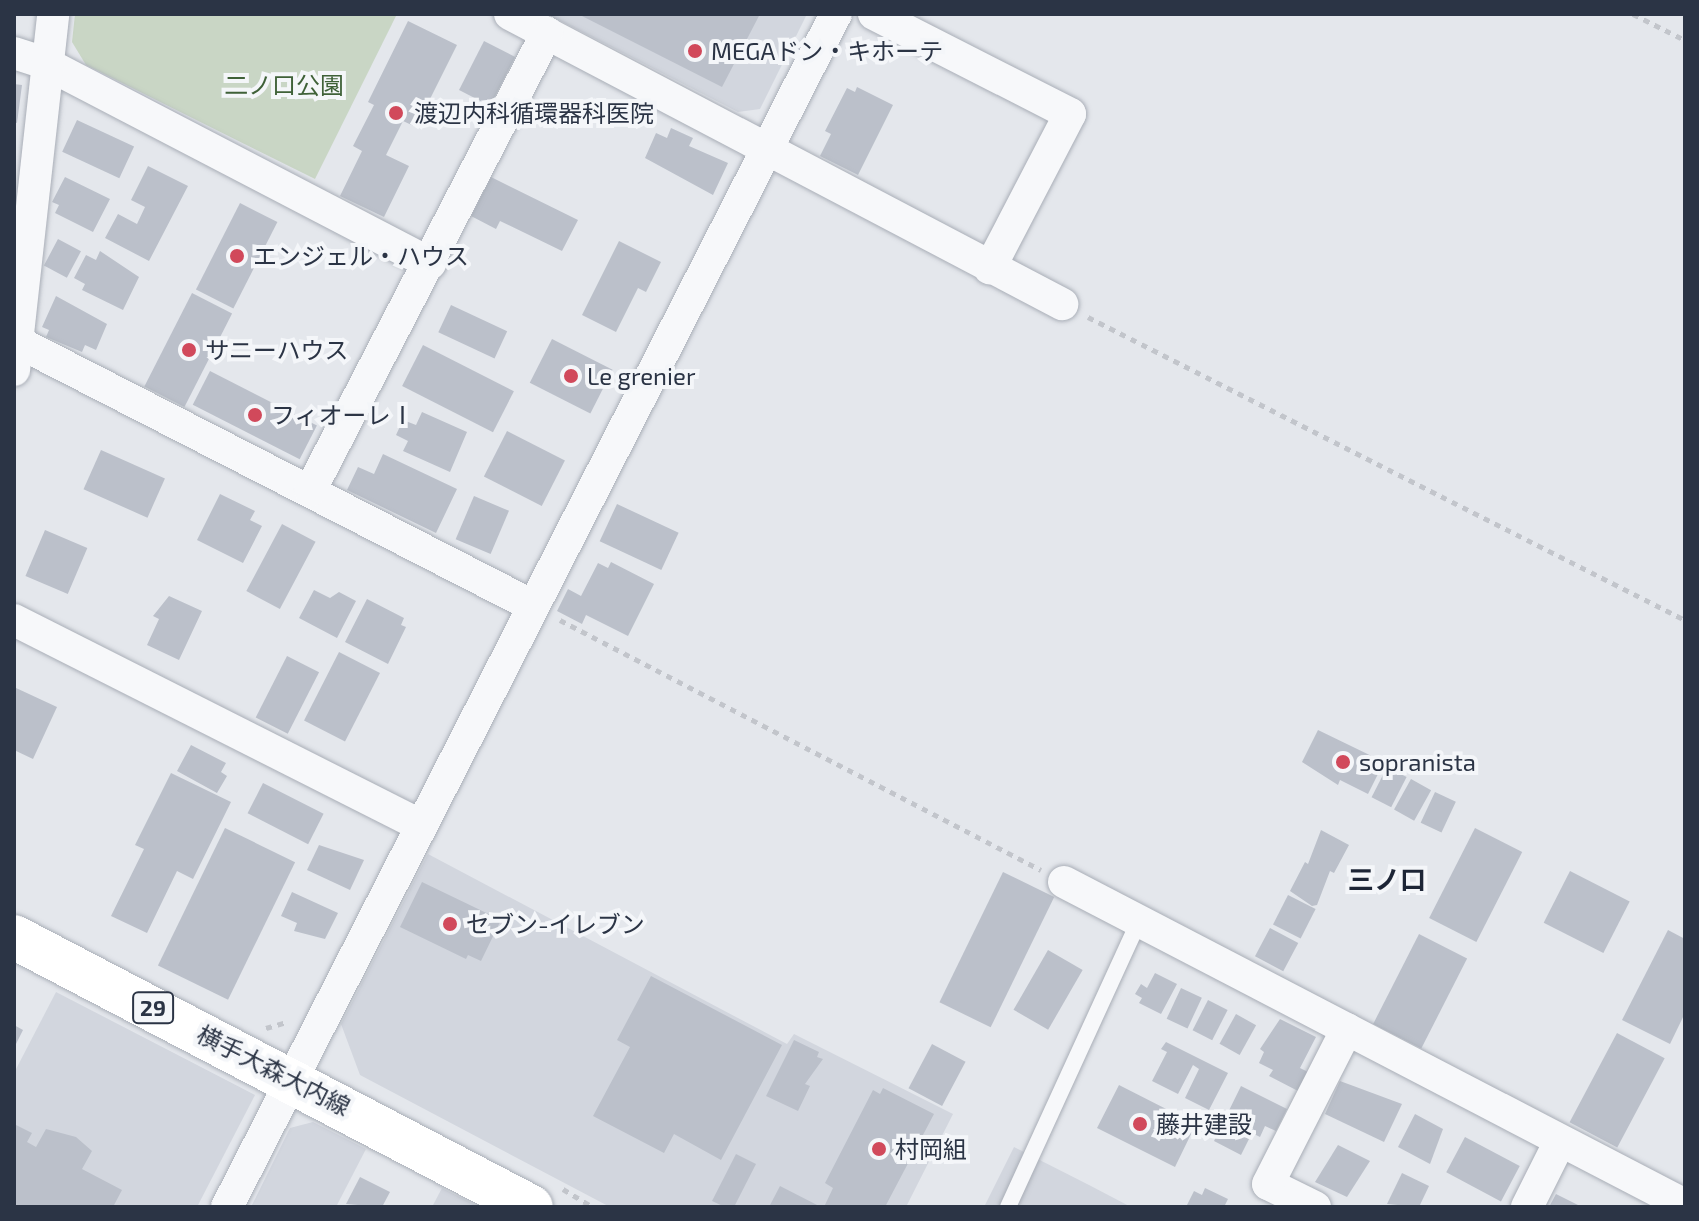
<!DOCTYPE html>
<meta charset="utf-8">
<style>
body{margin:0}
#map{position:relative;width:1699px;height:1221px;overflow:hidden;background:#e4e7ec;font-family:"Exo 2","Noto Sans JP",sans-serif}
div>[style]{position:absolute}
.built>*{inset:0;background:#d2d6de}
.green>*{inset:0;background:#c9d6c5}
.building>*{inset:0;background:#bbc0ca;transform-origin:0 0}
.path>*{height:5px;margin-top:-2.5px;transform-origin:0;background:repeating-linear-gradient(90deg,#c2c5cb 0 6px,transparent 0 12px)}
.roads{filter:drop-shadow(0 0 2px #a9aeb7) drop-shadow(0 0 2px #a9aeb7)}
.service>*{height:16px;margin:-8px;padding:0 8px;transform-origin:8px;border-radius:8px;background:#f7f8fa}
.minor>*{height:32px;margin:-16px;padding:0 16px;transform-origin:16px;border-radius:16px;background:#f7f8fa}
.primary>*{height:44px;margin:-22px;padding:0 22px;transform-origin:22px;border-radius:22px;background:#fff}
.dots>*{width:22px;height:22px;translate:-50% -50%;box-sizing:border-box;border:4px solid #f4f6f9;border-radius:50%}
span{translate:-50% -50%;white-space:nowrap;text-align:center;line-height:1.15;-webkit-text-stroke:8px #f4f6f9;paint-order:stroke}
.shield-label span{padding:2px 6px;background:#f4f6f9;border:2px solid;border-radius:6px;-webkit-text-stroke-width:0}
.shield-label{font-size:22px;color:#2b3445;font-weight:700}
.poi-label{font-size:24px;color:#2b3445}
.left{translate:0 -50%;text-align:left}
.park-label{font-size:24px;color:#3f6138}
.street-label{font-size:24px;color:#2b3445}
.neighbourhood-label{font-size:26px;color:#1d2536;font-weight:700}
.frame{position:absolute;inset:0;border:16px solid #2b3445;pointer-events:none}
</style>
<div id="map">
<div class="built">
<i style="clip-path:polygon(547px 14px,807px 14px,760px 109px,738px 112px)"></i>
<i style="clip-path:polygon(428px 854px,787px 1044px,794px 1034px,953px 1114px,906px 1207px,610px 1207px,360px 1075px,341px 1024px)"></i>
<i style="clip-path:polygon(56px 992px,255px 1095px,197px 1207px,14px 1207px,14px 1073px)"></i>
<i style="clip-path:polygon(313px 1122px,366px 1149px,336px 1207px,251px 1207px,290px 1128px)"></i>
<i style="clip-path:polygon(1014px 1147px,1089px 1185px,1131px 1207px,984px 1207px)"></i>
<i style="clip-path:polygon(442px 1188px,479px 1207px,432px 1207px)"></i>
</div>
<div class="green">
<i style="clip-path:polygon(75px 14px,397px 14px,315px 179px,86px 65px,72px 42px)"></i>
</div>
<div class="building">
<i style="clip-path:polygon(578px 14px,760px 14px,722px 87px)"></i>
<i style="clip-path:polygon(408px 21px,457px 45px,416px 127px,403px 121px,386px 155px,409px 166px,384px 217px,340px 196px,362px 151px,353px 146px,374px 105px,368px 102px)"></i>
<i style="left:484px;top:41px;width:35px;height:55px;rotate:27deg"></i>
<i style="clip-path:polygon(14px 84px,22px 85px,17px 123px,14px 122px)"></i>
<i style="clip-path:polygon(857px 87px,893px 105px,858px 175px,820px 156px,831px 134px,825px 131px,847px 88px,855px 92px)"></i>
<i style="left:77px;top:120px;width:63px;height:35px;rotate:25deg"></i>
<i style="clip-path:polygon(671px 128px,693px 138px,689px 146px,728px 163px,713px 195px,645px 158px,656px 133px,667px 138px)"></i>
<i style="clip-path:polygon(148px 166px,188px 186px,149px 261px,105px 238px,118px 214px,137px 224px,145px 207px,131px 200px)"></i>
<i style="clip-path:polygon(65px 177px,110px 199px,93px 232px,55px 213px,59px 205px,52px 202px)"></i>
<i style="clip-path:polygon(491px 177px,578px 220px,562px 251px,500px 221px,496px 229px,471px 216px)"></i>
<i style="left:240px;top:203px;width:42px;height:97px;rotate:27deg"></i>
<i style="left:58px;top:239px;width:26px;height:30px;rotate:28deg"></i>
<i style="clip-path:polygon(619px 241px,661px 262px,646px 292px,638px 288px,616px 332px,582px 315px)"></i>
<i style="clip-path:polygon(100px 251px,139px 277px,123px 310px,82px 290px,85px 284px,74px 278px,86px 255px,96px 260px)"></i>
<i style="left:192px;top:293px;width:45px;height:105px;rotate:27deg"></i>
<i style="clip-path:polygon(56px 296px,107px 324px,96px 350px,85px 345px,82px 352px,46px 337px,49px 330px,42px 327px)"></i>
<i style="left:451px;top:305px;width:62px;height:30px;rotate:25deg"></i>
<i style="left:552px;top:339px;width:68px;height:49px;rotate:27deg"></i>
<i style="left:423px;top:345px;width:102px;height:46px;rotate:27deg"></i>
<i style="left:210px;top:371px;width:120px;height:38px;rotate:27deg"></i>
<i style="clip-path:polygon(422px 412px,467px 432px,450px 472px,403px 451px,408px 441px,396px 435px,403px 420px,416px 425px)"></i>
<i style="left:507px;top:431px;width:65px;height:51px;rotate:27deg"></i>
<i style="left:101px;top:450px;width:70px;height:43px;rotate:24deg"></i>
<i style="clip-path:polygon(383px 454px,457px 489px,436px 533px,347px 490px,358px 467px,374px 474px)"></i>
<i style="clip-path:polygon(220px 494px,255px 511px,250px 520px,262px 526px,243px 563px,197px 540px)"></i>
<i style="left:474px;top:496px;width:38px;height:47px;rotate:23deg"></i>
<i style="left:617px;top:504px;width:68px;height:41px;rotate:25deg"></i>
<i style="left:282px;top:524px;width:38px;height:76px;rotate:28deg"></i>
<i style="left:45px;top:530px;width:46px;height:50px;rotate:23deg"></i>
<i style="clip-path:polygon(611px 562px,654px 584px,628px 636px,586px 615px,582px 624px,557px 611px,568px 589px,581px 596px,598px 563px,608px 568px)"></i>
<i style="clip-path:polygon(314px 590px,330px 598px,339px 592px,356px 601px,337px 638px,299px 618px)"></i>
<i style="clip-path:polygon(169px 596px,202px 611px,179px 660px,147px 645px,159px 619px,153px 616px)"></i>
<i style="clip-path:polygon(367px 599px,404px 618px,401px 625px,406px 627px,388px 664px,345px 642px)"></i>
<i style="left:339px;top:652px;width:46px;height:77px;rotate:27deg"></i>
<i style="left:287px;top:656px;width:36px;height:69px;rotate:27deg"></i>
<i style="clip-path:polygon(16px 688px,57px 707px,33px 759px,14px 750px)"></i>
<i style="clip-path:polygon(1318px 730px,1384px 762px,1368px 794px,1340px 780px,1338px 785px,1302px 762px)"></i>
<i style="clip-path:polygon(191px 745px,226px 763px,221px 772px,227px 776px,217px 793px,177px 771px)"></i>
<i style="left:1387px;top:767px;width:22px;height:34px;rotate:27deg"></i>
<i style="clip-path:polygon(171px 773px,231px 802px,193px 879px,177px 871px,147px 933px,111px 916px,144px 849px,135px 845px)"></i>
<i style="left:1411px;top:779px;width:23px;height:35px;rotate:29deg"></i>
<i style="left:263px;top:783px;width:68px;height:34px;rotate:27deg"></i>
<i style="left:1435px;top:792px;width:23px;height:34px;rotate:25deg"></i>
<i style="left:225px;top:828px;width:78px;height:153px;rotate:26deg"></i>
<i style="left:1475px;top:828px;width:53px;height:101px;rotate:27deg"></i>
<i style="clip-path:polygon(1321px 830px,1349px 845px,1334px 873px,1330px 871px,1317px 905px,1312px 906px,1290px 891px,1305px 862px,1308px 864px)"></i>
<i style="clip-path:polygon(319px 845px,364px 860px,350px 890px,307px 870px)"></i>
<i style="left:1570px;top:871px;width:67px;height:58px;rotate:27deg"></i>
<i style="left:1003px;top:872px;width:57px;height:145px;rotate:26deg"></i>
<i style="clip-path:polygon(422px 882px,501px 920px,481px 961px,468px 955px,466px 959px,400px 927px)"></i>
<i style="clip-path:polygon(292px 892px,338px 913px,325px 939px,294px 931px,297px 923px,281px 916px)"></i>
<i style="left:1288px;top:895px;width:31px;height:33px;rotate:27deg"></i>
<i style="left:1270px;top:928px;width:32px;height:32px;rotate:28deg"></i>
<i style="clip-path:polygon(1668px 930px,1685px 939px,1685px 1013px,1670px 1044px,1622px 1020px)"></i>
<i style="left:1419px;top:934px;width:54px;height:101px;rotate:27deg"></i>
<i style="left:1048px;top:950px;width:40px;height:69px;rotate:30deg"></i>
<i style="clip-path:polygon(1155px 973px,1177px 984px,1161px 1014px,1139px 1003px,1142px 998px,1135px 994px,1141px 984px,1147px 988px)"></i>
<i style="clip-path:polygon(651px 976px,782px 1045px,721px 1160px,674px 1134px,664px 1153px,593px 1116px,630px 1047px,617px 1040px)"></i>
<i style="left:1181px;top:988px;width:23px;height:34px;rotate:25deg"></i>
<i style="left:1208px;top:1000px;width:22px;height:34px;rotate:27deg"></i>
<i style="left:1236px;top:1014px;width:23px;height:34px;rotate:29deg"></i>
<i style="clip-path:polygon(1280px 1019px,1316px 1037px,1300px 1068px,1308px 1072px,1298px 1091px,1269px 1076px,1273px 1070px,1259px 1063px,1264px 1052px,1260px 1049px)"></i>
<i style="clip-path:polygon(14px 1025px,23px 1030px,14px 1048px)"></i>
<i style="left:1617px;top:1033px;width:54px;height:101px;rotate:28deg"></i>
<i style="clip-path:polygon(794px 1040px,819px 1052px,817px 1057px,823px 1059px,805px 1084px,810px 1086px,798px 1111px,766px 1096px)"></i>
<i style="clip-path:polygon(1166px 1042px,1228px 1073px,1209px 1110px,1185px 1098px,1199px 1069px,1193px 1065px,1178px 1094px,1152px 1081px,1167px 1052px,1161px 1049px)"></i>
<i style="left:932px;top:1044px;width:38px;height:50px;rotate:28deg"></i>
<i style="clip-path:polygon(1340px 1081px,1402px 1104px,1384px 1142px,1325px 1114px)"></i>
<i style="clip-path:polygon(1119px 1085px,1176px 1114px,1173px 1120px,1193px 1130px,1175px 1167px,1097px 1128px)"></i>
<i style="clip-path:polygon(1241px 1086px,1287px 1109px,1276px 1131px,1265px 1126px,1260px 1137px,1252px 1133px,1241px 1155px,1214px 1141px)"></i>
<i style="clip-path:polygon(883px 1088px,934px 1114px,885px 1207px,824px 1207px,833px 1188px,825px 1183px,873px 1090px,880px 1094px)"></i>
<i style="clip-path:polygon(1415px 1114px,1443px 1129px,1430px 1164px,1398px 1147px)"></i>
<i style="clip-path:polygon(14px 1124px,32px 1133px,27px 1142px,36px 1147px,46px 1129px,76px 1137px,92px 1151px,82px 1169px,122px 1190px,113px 1207px,14px 1207px)"></i>
<i style="left:1465px;top:1137px;width:62px;height:40px;rotate:28deg"></i>
<i style="clip-path:polygon(1338px 1145px,1370px 1161px,1347px 1197px,1315px 1182px)"></i>
<i style="clip-path:polygon(736px 1154px,756px 1164px,734px 1207px,725px 1207px,712px 1201px)"></i>
<i style="clip-path:polygon(1402px 1173px,1429px 1186px,1419px 1207px,1387px 1204px)"></i>
<i style="clip-path:polygon(360px 1177px,390px 1192px,382px 1207px,346px 1204px)"></i>
<i style="clip-path:polygon(780px 1186px,821px 1207px,769px 1207px)"></i>
<i style="clip-path:polygon(1205px 1188px,1228px 1199px,1224px 1207px,1186px 1207px,1194px 1191px,1202px 1195px)"></i>
<i style="clip-path:polygon(1556px 1194px,1582px 1207px,1549px 1207px)"></i>
</div>
<div class="path">
<i style="left:1633px;top:14px;width:58px;rotate:26.6deg"></i>
<i style="left:1088px;top:317px;width:669px;rotate:26.91deg"></i>
<i style="left:560px;top:620px;width:542px;rotate:27.46deg"></i>
<i style="left:266px;top:1028px;width:22px;rotate:-16deg"></i>
<i style="left:563px;top:1189px;width:35px;rotate:31deg"></i>
</div>
<div class="roads">
<div class="service">
<i style="left:1008px;top:1207px;width:315px;rotate:-65.4deg"></i>
</div>
<div class="minor">
<i style="left:510px;top:14px;width:624px;rotate:27.72deg"></i>
<i style="left:874px;top:14px;width:220px;rotate:27deg"></i>
<i style="left:1070px;top:114px;width:174px;rotate:117.5deg"></i>
<i style="left:14px;top:53px;width:35px;rotate:18deg"></i>
<i style="left:47px;top:64px;width:432px;rotate:27.5deg"></i>
<i style="left:18px;top:342px;width:576px;rotate:27.14deg"></i>
<i style="left:14px;top:370px;width:358px;rotate:-83.7deg"></i>
<i style="left:310px;top:491px;width:516px;rotate:-62.64deg"></i>
<i style="left:14px;top:620px;width:456px;rotate:26.8deg"></i>
<i style="left:1064px;top:882px;width:700px;rotate:27.48deg"></i>
<i style="left:227px;top:1207px;width:1339px;rotate:-62.96deg"></i>
<i style="left:1315px;top:1207px;width:52px;rotate:-153.9deg"></i>
<i style="left:1268px;top:1184px;width:174px;rotate:-63deg"></i>
<i style="left:1527px;top:1207px;width:74px;rotate:-63.4deg"></i>
</div>
<div class="primary">
<i style="left:14px;top:937px;width:583px;rotate:27.58deg"></i>
</div>
</div>
<div class="dots">
<i style="left:695px;top:51px;background:#d1495b"></i>
<i style="left:396px;top:113px;background:#d1495b"></i>
<i style="left:237px;top:256px;background:#d1495b"></i>
<i style="left:189px;top:350px;background:#d1495b"></i>
<i style="left:571px;top:376px;background:#d1495b"></i>
<i style="left:255px;top:415px;background:#d1495b"></i>
<i style="left:1343px;top:762px;background:#d1495b"></i>
<i style="left:450px;top:924px;background:#d1495b"></i>
<i style="left:1140px;top:1124px;background:#d1495b"></i>
<i style="left:879px;top:1149px;background:#d1495b"></i>
</div>
<div class="shield-label">
<span style="left:153px;top:1008px">29</span>
</div>
<div class="poi-label">
<span class="left" style="left:711px;top:51px">MEGAドン・キホーテ</span>
<span class="left" style="left:414px;top:113px">渡辺内科循環器科医院</span>
<span class="left" style="left:253px;top:256px">エンジェル・ハウス</span>
<span class="left" style="left:205px;top:350px">サニーハウス</span>
<span class="left" style="left:587px;top:376px">Le grenier</span>
<span class="left" style="left:271px;top:415px">フィオーレⅠ</span>
<span class="left" style="left:1359px;top:762px">sopranista</span>
<span class="left" style="left:466px;top:924px">セブン-イレブン</span>
<span class="left" style="left:1156px;top:1124px">藤井建設</span>
<span class="left" style="left:895px;top:1149px">村岡組</span>
</div>
<div class="park-label">
<span style="left:284px;top:85px">二ノ口公園</span>
</div>
<div class="street-label">
<span style="left:274px;top:1070px;rotate:27deg">横手大森大内線</span>
</div>
<div class="neighbourhood-label">
<span style="left:1387px;top:879px">三ノ口</span>
</div>
<div class="frame"></div>
</div>
